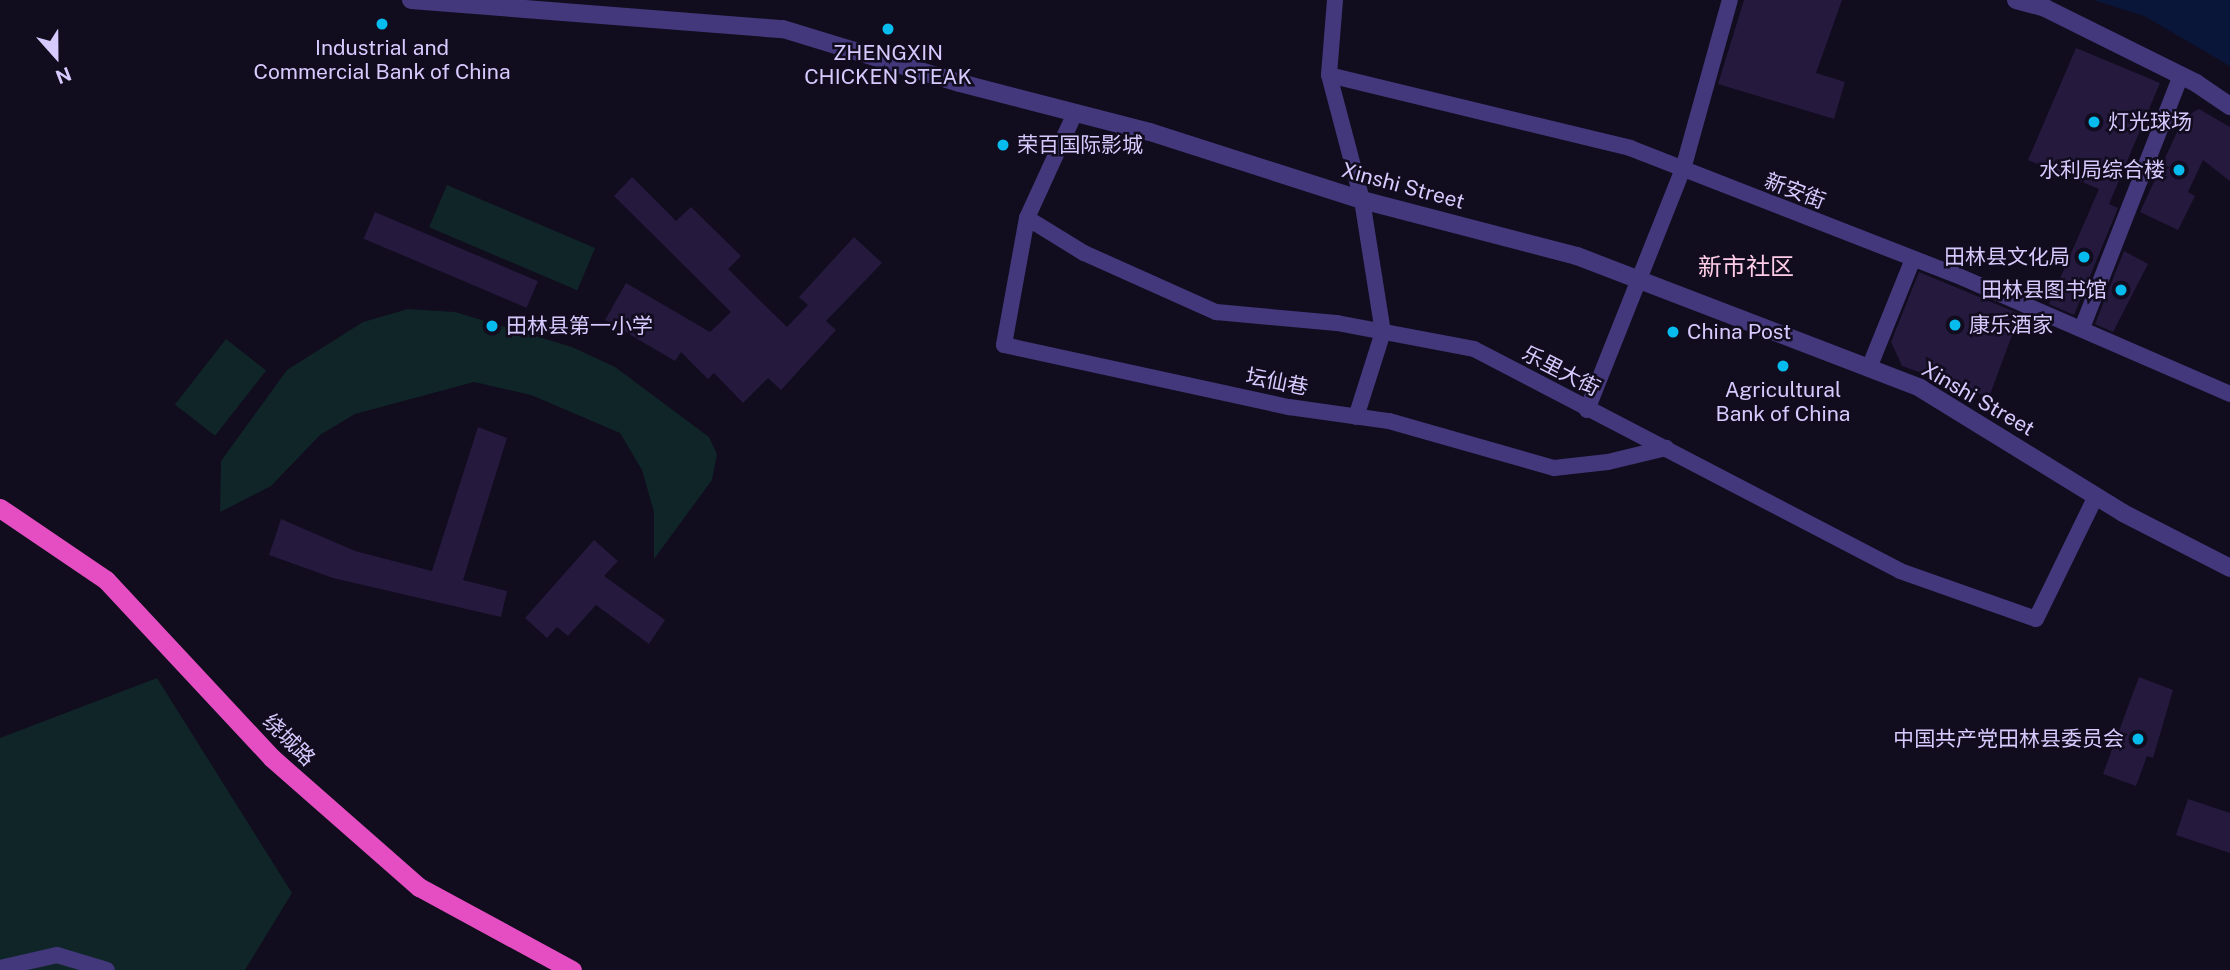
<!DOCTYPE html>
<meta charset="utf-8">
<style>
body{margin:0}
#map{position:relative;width:2230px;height:970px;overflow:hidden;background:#110c1e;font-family:"Public Sans","Noto Sans SC",sans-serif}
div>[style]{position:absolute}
.green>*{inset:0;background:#102527;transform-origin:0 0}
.water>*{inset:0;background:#0a1639}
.building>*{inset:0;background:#25193e;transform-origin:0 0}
.minor>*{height:16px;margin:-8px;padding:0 8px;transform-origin:8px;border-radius:8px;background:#43387b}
.tertiary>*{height:18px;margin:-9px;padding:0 9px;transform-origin:9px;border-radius:9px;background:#43387b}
.trunk>*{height:19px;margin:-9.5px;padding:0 9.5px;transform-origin:9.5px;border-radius:9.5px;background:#e54ec2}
.dots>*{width:19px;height:19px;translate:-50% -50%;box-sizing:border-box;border:4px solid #110c1e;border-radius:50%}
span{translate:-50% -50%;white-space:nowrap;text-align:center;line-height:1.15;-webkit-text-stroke:5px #110c1e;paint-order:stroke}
.poi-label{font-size:21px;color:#d6cafe}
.left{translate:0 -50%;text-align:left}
.right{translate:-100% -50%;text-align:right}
.street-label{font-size:21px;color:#d6cafe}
.quarter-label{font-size:24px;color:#fecce6}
.north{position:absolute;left:21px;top:21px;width:70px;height:70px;-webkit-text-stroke:5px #110c1e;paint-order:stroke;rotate:159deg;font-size:19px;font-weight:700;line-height:28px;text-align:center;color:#d6cafe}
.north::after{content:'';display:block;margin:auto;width:24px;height:32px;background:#d6cafe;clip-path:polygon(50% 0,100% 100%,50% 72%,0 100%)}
</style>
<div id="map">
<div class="green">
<i style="left:447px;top:185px;width:161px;height:46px;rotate:23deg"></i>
<i style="clip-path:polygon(408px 309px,455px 312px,572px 347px,615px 367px,709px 437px,717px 454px,712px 480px,654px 559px,654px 512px,642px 470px,620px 433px,531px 395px,474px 382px,355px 414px,320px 435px,271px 486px,220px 512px,221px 461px,287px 370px,363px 322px)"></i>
<i style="left:226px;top:339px;width:51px;height:83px;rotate:38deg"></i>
<i style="clip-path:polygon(157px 678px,292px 893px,245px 970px,0 970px,0 738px)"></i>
</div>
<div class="water">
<i style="clip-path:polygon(2093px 0,2230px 0,2230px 66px,2144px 16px)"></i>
</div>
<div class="building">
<i style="clip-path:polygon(1744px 0,1842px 0,1816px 73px,1845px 82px,1834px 119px,1718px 84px)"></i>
<i style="clip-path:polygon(2076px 48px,2160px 83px,2109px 204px,2118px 208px,2074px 315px,2049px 304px,2099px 189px,2028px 160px)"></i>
<i style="clip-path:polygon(2199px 109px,2230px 127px,2230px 181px,2203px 160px,2188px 192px,2195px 196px,2178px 230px,2140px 212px,2184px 117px)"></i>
<i style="clip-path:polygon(632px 177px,676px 221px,691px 207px,741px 256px,728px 269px,787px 327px,808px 305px,799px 297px,854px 237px,882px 263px,826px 321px,836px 330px,781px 390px,768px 378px,743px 403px,714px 373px,708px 379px,681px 352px,675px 361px,605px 320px,626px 283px,710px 332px,731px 312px,614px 196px)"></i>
<i style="left:375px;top:212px;width:177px;height:29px;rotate:23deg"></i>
<i style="clip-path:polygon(2124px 251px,2148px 264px,2113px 332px,2095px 324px)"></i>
<i style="clip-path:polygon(1919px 272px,2020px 314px,1989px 397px,1902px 366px,1891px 342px)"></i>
<i style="clip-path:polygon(478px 427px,507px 438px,463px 580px,507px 591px,501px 617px,333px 578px,269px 555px,281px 519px,355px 551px,432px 571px)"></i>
<i style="clip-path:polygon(594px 540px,618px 561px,604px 576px,665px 620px,649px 644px,596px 605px,568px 636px,557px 627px,547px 638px,525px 618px)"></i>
<i style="clip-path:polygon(2139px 677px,2173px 690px,2153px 758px,2147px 756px,2136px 786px,2103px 774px)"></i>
<i style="clip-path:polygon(2188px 799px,2230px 813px,2230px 853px,2176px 835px)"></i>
</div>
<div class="minor">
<i style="left:1335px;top:0;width:75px;rotate:94.6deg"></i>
<i style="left:1329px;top:75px;width:129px;rotate:75.2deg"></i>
<i style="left:1362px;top:200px;width:134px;rotate:81deg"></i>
<i style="left:1383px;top:332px;width:89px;rotate:107.6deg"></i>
<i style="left:1329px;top:75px;width:310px;rotate:13.6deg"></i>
<i style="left:1630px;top:148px;width:348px;rotate:21.3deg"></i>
<i style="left:1954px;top:274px;width:301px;rotate:23.5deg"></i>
<i style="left:1075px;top:113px;width:115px;rotate:114.6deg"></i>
<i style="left:1027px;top:218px;width:67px;rotate:31.6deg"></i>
<i style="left:1084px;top:253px;width:145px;rotate:24.1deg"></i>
<i style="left:1216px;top:312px;width:121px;rotate:5.2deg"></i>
<i style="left:1337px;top:323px;width:139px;rotate:10.7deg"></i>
<i style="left:1474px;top:349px;width:480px;rotate:27.5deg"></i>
<i style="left:1900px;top:571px;width:144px;rotate:19.4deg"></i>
<i style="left:2036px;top:619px;width:137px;rotate:-64deg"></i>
<i style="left:1027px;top:218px;width:129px;rotate:100.3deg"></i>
<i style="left:1004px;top:345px;width:292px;rotate:12.3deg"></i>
<i style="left:1289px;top:407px;width:101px;rotate:8deg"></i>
<i style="left:1389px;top:421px;width:172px;rotate:15.9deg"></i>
<i style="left:1554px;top:468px;width:54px;rotate:-6.3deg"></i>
<i style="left:1608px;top:462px;width:60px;rotate:-13.6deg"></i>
<i style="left:2082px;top:328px;width:271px;rotate:-68.6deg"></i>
<i style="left:1869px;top:368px;width:118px;rotate:-68deg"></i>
<i style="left:1587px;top:410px;width:259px;rotate:-68.3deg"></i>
<i style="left:1683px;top:169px;width:175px;rotate:-74.5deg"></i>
<i style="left:0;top:968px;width:58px;rotate:-12.8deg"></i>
<i style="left:57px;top:955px;width:52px;rotate:16.7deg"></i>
</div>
<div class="tertiary">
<i style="left:411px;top:0;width:373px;rotate:4.5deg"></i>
<i style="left:783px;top:29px;width:185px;rotate:17deg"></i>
<i style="left:960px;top:83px;width:196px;rotate:14.5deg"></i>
<i style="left:1150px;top:132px;width:223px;rotate:17.8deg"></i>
<i style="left:1362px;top:200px;width:222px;rotate:14.6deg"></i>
<i style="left:1577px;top:256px;width:368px;rotate:21deg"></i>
<i style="left:1920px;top:388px;width:238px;rotate:31.6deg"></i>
<i style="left:2123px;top:513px;width:120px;rotate:27.2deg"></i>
<i style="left:2016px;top:0;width:30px;rotate:15deg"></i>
<i style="left:2045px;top:8px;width:169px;rotate:26.4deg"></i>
<i style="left:2196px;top:83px;width:41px;rotate:34.1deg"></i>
</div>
<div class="trunk">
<i style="left:0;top:508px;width:128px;rotate:34.2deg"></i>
<i style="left:106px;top:580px;width:243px;rotate:47deg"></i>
<i style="left:272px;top:758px;width:196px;rotate:41.3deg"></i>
<i style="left:419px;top:887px;width:174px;rotate:28.5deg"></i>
</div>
<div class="dots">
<i style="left:382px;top:24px;background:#06bbee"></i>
<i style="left:888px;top:29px;background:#06bbee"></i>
<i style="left:2094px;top:122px;background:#06bbee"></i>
<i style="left:1003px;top:145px;background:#06bbee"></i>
<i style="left:2179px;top:170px;background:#06bbee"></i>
<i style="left:2084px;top:257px;background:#06bbee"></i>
<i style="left:2121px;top:290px;background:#06bbee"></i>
<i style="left:1955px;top:325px;background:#06bbee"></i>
<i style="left:492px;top:326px;background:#06bbee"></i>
<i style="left:1673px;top:332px;background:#06bbee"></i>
<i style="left:1783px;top:366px;background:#06bbee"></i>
<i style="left:2138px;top:739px;background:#06bbee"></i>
</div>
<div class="poi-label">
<span style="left:382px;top:60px">Industrial and<br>Commercial Bank of China</span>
<span style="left:888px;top:65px">ZHENGXIN<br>CHICKEN STEAK</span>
<span class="left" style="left:2108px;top:122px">灯光球场</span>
<span class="left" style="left:1017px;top:145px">荣百国际影城</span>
<span class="right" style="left:2165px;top:170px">水利局综合楼</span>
<span class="right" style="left:2070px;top:257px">田林县文化局</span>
<span class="right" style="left:2107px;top:290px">田林县图书馆</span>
<span class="left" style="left:1969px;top:325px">康乐酒家</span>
<span class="left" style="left:506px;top:326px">田林县第一小学</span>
<span class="left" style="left:1687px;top:332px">China Post</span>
<span style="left:1783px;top:402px">Agricultural<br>Bank of China</span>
<span class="right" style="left:2124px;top:739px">中国共产党田林县委员会</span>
</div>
<div class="street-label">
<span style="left:1403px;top:186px;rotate:15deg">Xinshi Street</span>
<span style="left:1795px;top:191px;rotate:21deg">新安街</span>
<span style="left:1561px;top:371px;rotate:27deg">乐里大街</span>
<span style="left:1277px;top:382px;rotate:11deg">坛仙巷</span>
<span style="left:1978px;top:399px;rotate:30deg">Xinshi Street</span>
<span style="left:289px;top:740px;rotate:45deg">绕城路</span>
</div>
<div class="quarter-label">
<span style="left:1746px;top:267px">新市社区</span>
</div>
<div class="north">N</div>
</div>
